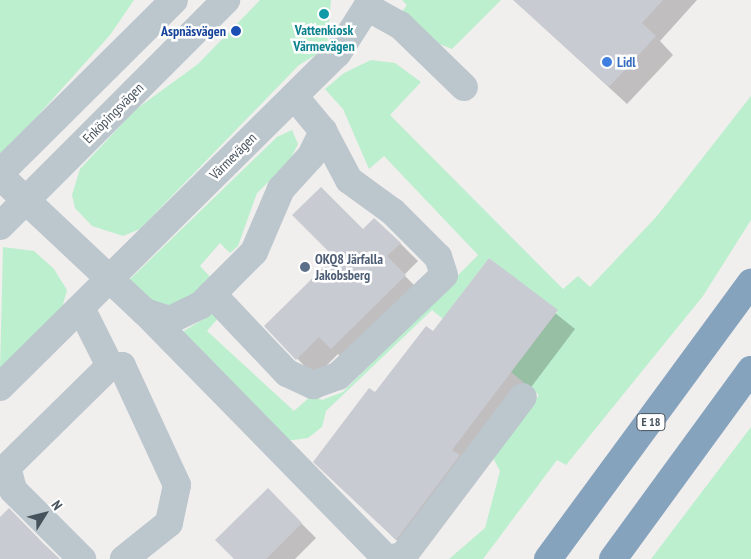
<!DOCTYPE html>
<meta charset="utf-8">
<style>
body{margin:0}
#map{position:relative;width:751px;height:559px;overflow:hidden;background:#f1eeee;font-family:"PT Sans Narrow",sans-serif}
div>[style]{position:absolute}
.green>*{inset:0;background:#bcefce}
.shadow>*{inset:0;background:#0003}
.building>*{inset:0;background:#c8cbd1}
.minor>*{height:28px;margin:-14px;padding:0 14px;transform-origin:14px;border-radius:14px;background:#bcc6cd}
.highway>*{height:28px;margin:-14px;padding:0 14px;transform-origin:14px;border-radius:14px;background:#86a3bd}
.dots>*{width:14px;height:14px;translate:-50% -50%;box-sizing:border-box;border:2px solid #fff;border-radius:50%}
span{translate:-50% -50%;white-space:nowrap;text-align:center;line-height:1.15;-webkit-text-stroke:5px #fff;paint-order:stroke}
.shield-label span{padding:1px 4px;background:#fff;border:1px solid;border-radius:4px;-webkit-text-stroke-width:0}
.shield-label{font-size:12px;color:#46525c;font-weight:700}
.culture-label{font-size:14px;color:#0d838f;font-weight:700}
.transit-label{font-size:14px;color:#164399;font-weight:700}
.right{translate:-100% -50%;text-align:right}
.shop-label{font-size:14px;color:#366cbe;font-weight:700}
.left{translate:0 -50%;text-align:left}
.street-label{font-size:14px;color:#46525c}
.service-label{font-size:14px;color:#4e5e75;font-weight:700}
.north{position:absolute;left:20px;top:489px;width:50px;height:50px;-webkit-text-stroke:4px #fff;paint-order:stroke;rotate:54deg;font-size:14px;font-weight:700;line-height:20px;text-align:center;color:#46525c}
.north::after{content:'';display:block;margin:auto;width:18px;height:22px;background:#46525c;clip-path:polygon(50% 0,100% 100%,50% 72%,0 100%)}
</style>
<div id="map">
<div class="green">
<i style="clip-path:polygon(0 0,134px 0,110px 35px,0 158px)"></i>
<i style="clip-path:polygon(260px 0,331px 0,327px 48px,299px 65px,140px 229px,123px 236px,92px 226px,75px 208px,72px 195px,80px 169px,135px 110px,198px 64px)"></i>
<i style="clip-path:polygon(402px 0,501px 0,452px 49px,434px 42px,400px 14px,407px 5px)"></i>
<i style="clip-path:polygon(371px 60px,395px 63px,421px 82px,390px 115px,563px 289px,578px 276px,590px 287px,657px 216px,751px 96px,751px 220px,703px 296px,566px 465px,557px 460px,483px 559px,449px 559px,485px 528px,500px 471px,492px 456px,539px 395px,511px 372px,557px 312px,489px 258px,443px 319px,432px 310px,326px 411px,322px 427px,308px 438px,286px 441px,182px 332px,214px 313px,219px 317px,207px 331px,294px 411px,312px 395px,322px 400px,343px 392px,478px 255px,384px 156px,369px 169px,343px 109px,325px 89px,344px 73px)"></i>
<i style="clip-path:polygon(292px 130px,298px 144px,289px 162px,257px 193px,238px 246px,230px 253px,220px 243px,200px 266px,212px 279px,176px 308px,156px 304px,127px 282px,277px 137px)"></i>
<i style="clip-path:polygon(3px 247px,34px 251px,54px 269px,67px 290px,62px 308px,0 371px)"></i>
<i style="clip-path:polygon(751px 427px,751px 559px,651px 559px)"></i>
</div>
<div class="shadow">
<i style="clip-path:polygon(528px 0,697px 0,660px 41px,673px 55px,627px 104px,540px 24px)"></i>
<i style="clip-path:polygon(363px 231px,400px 243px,418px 261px,404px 275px,423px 294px,350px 366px,338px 354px,315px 377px,266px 326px)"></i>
<i style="clip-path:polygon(489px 260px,575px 329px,470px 468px,414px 557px,333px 479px,375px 394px,434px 333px)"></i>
<i style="clip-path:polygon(268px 490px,316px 538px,295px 559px,236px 559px)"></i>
</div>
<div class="building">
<i style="clip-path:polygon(513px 0,663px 0,642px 23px,656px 36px,609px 87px)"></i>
<i style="clip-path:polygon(321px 187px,363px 229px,374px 218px,401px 243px,387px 256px,406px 275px,331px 349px,319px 337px,296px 360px,264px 326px,334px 257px,292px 215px)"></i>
<i style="clip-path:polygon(489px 258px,558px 310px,452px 450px,460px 455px,396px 540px,313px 462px,369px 388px,375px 392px,426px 326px,433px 331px)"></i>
<i style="clip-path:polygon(268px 488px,302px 523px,266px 559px,234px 559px,215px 540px)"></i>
<i style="clip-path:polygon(9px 508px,44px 544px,60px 559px,0 559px,0 517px)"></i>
</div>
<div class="minor">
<i style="left:0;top:173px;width:245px;rotate:-44.8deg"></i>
<i style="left:0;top:176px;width:199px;rotate:43.2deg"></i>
<i style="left:145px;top:312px;width:26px;rotate:18deg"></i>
<i style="left:170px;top:320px;width:34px;rotate:-26deg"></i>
<i style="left:201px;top:305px;width:75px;rotate:-45deg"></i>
<i style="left:254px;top:252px;width:69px;rotate:-66.8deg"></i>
<i style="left:281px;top:189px;width:45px;rotate:-47.7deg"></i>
<i style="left:311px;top:156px;width:28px;rotate:-64deg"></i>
<i style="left:0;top:226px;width:320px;rotate:-45deg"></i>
<i style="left:212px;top:294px;width:109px;rotate:46.5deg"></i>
<i style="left:287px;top:373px;width:29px;rotate:25deg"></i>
<i style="left:313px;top:385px;width:27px;rotate:-20deg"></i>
<i style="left:338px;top:376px;width:146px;rotate:-43.6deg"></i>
<i style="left:444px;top:275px;width:19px;rotate:-108deg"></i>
<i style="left:438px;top:257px;width:64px;rotate:-135deg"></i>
<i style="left:393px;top:212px;width:54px;rotate:-144deg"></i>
<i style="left:349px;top:180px;width:55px;rotate:-118deg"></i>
<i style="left:323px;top:131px;width:45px;rotate:-129.6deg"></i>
<i style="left:145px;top:312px;width:346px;rotate:45.6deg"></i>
<i style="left:387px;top:559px;width:16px;rotate:-11deg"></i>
<i style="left:403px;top:556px;width:199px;rotate:-53deg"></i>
<i style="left:110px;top:366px;width:12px"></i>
<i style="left:122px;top:366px;width:131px;rotate:65.2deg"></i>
<i style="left:177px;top:485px;width:39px;rotate:102deg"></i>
<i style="left:169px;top:523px;width:58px;rotate:141.3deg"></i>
<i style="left:0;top:387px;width:474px;rotate:-44.7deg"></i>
<i style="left:337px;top:54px;width:56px;rotate:-57.4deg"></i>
<i style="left:367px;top:7px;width:38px;rotate:29deg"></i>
<i style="left:400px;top:25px;width:89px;rotate:44.1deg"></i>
<i style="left:7px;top:467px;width:24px;rotate:75deg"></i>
<i style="left:13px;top:490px;width:98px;rotate:45deg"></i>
<i style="left:0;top:474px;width:154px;rotate:-44.5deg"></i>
<i style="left:110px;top:366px;width:65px;rotate:-116.6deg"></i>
</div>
<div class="highway">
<i style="left:548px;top:559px;width:343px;rotate:-53.7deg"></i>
<i style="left:613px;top:559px;width:234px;rotate:-53.9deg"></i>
</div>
<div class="dots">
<i style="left:324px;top:14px;background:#0f9aa8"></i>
<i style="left:236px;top:31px;background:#1a4fb4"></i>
<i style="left:607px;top:62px;background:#3f7fe0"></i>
<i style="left:305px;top:267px;background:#5c6f8a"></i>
</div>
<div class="shield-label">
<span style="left:651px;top:422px">E 18</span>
</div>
<div class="culture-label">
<span style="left:324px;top:38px">Vattenkiosk<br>Värmevägen</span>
</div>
<div class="transit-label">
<span class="right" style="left:226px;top:31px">Aspnäsvägen</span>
</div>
<div class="shop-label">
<span class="left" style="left:617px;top:62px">Lidl</span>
</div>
<div class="street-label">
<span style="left:113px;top:113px;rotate:-45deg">Enköpingsvägen</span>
<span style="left:233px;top:156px;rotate:-45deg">Värmevägen</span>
</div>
<div class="service-label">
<span class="left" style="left:315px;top:267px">OKQ8 Järfalla<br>Jakobsberg</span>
</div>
<div class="north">N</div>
</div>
